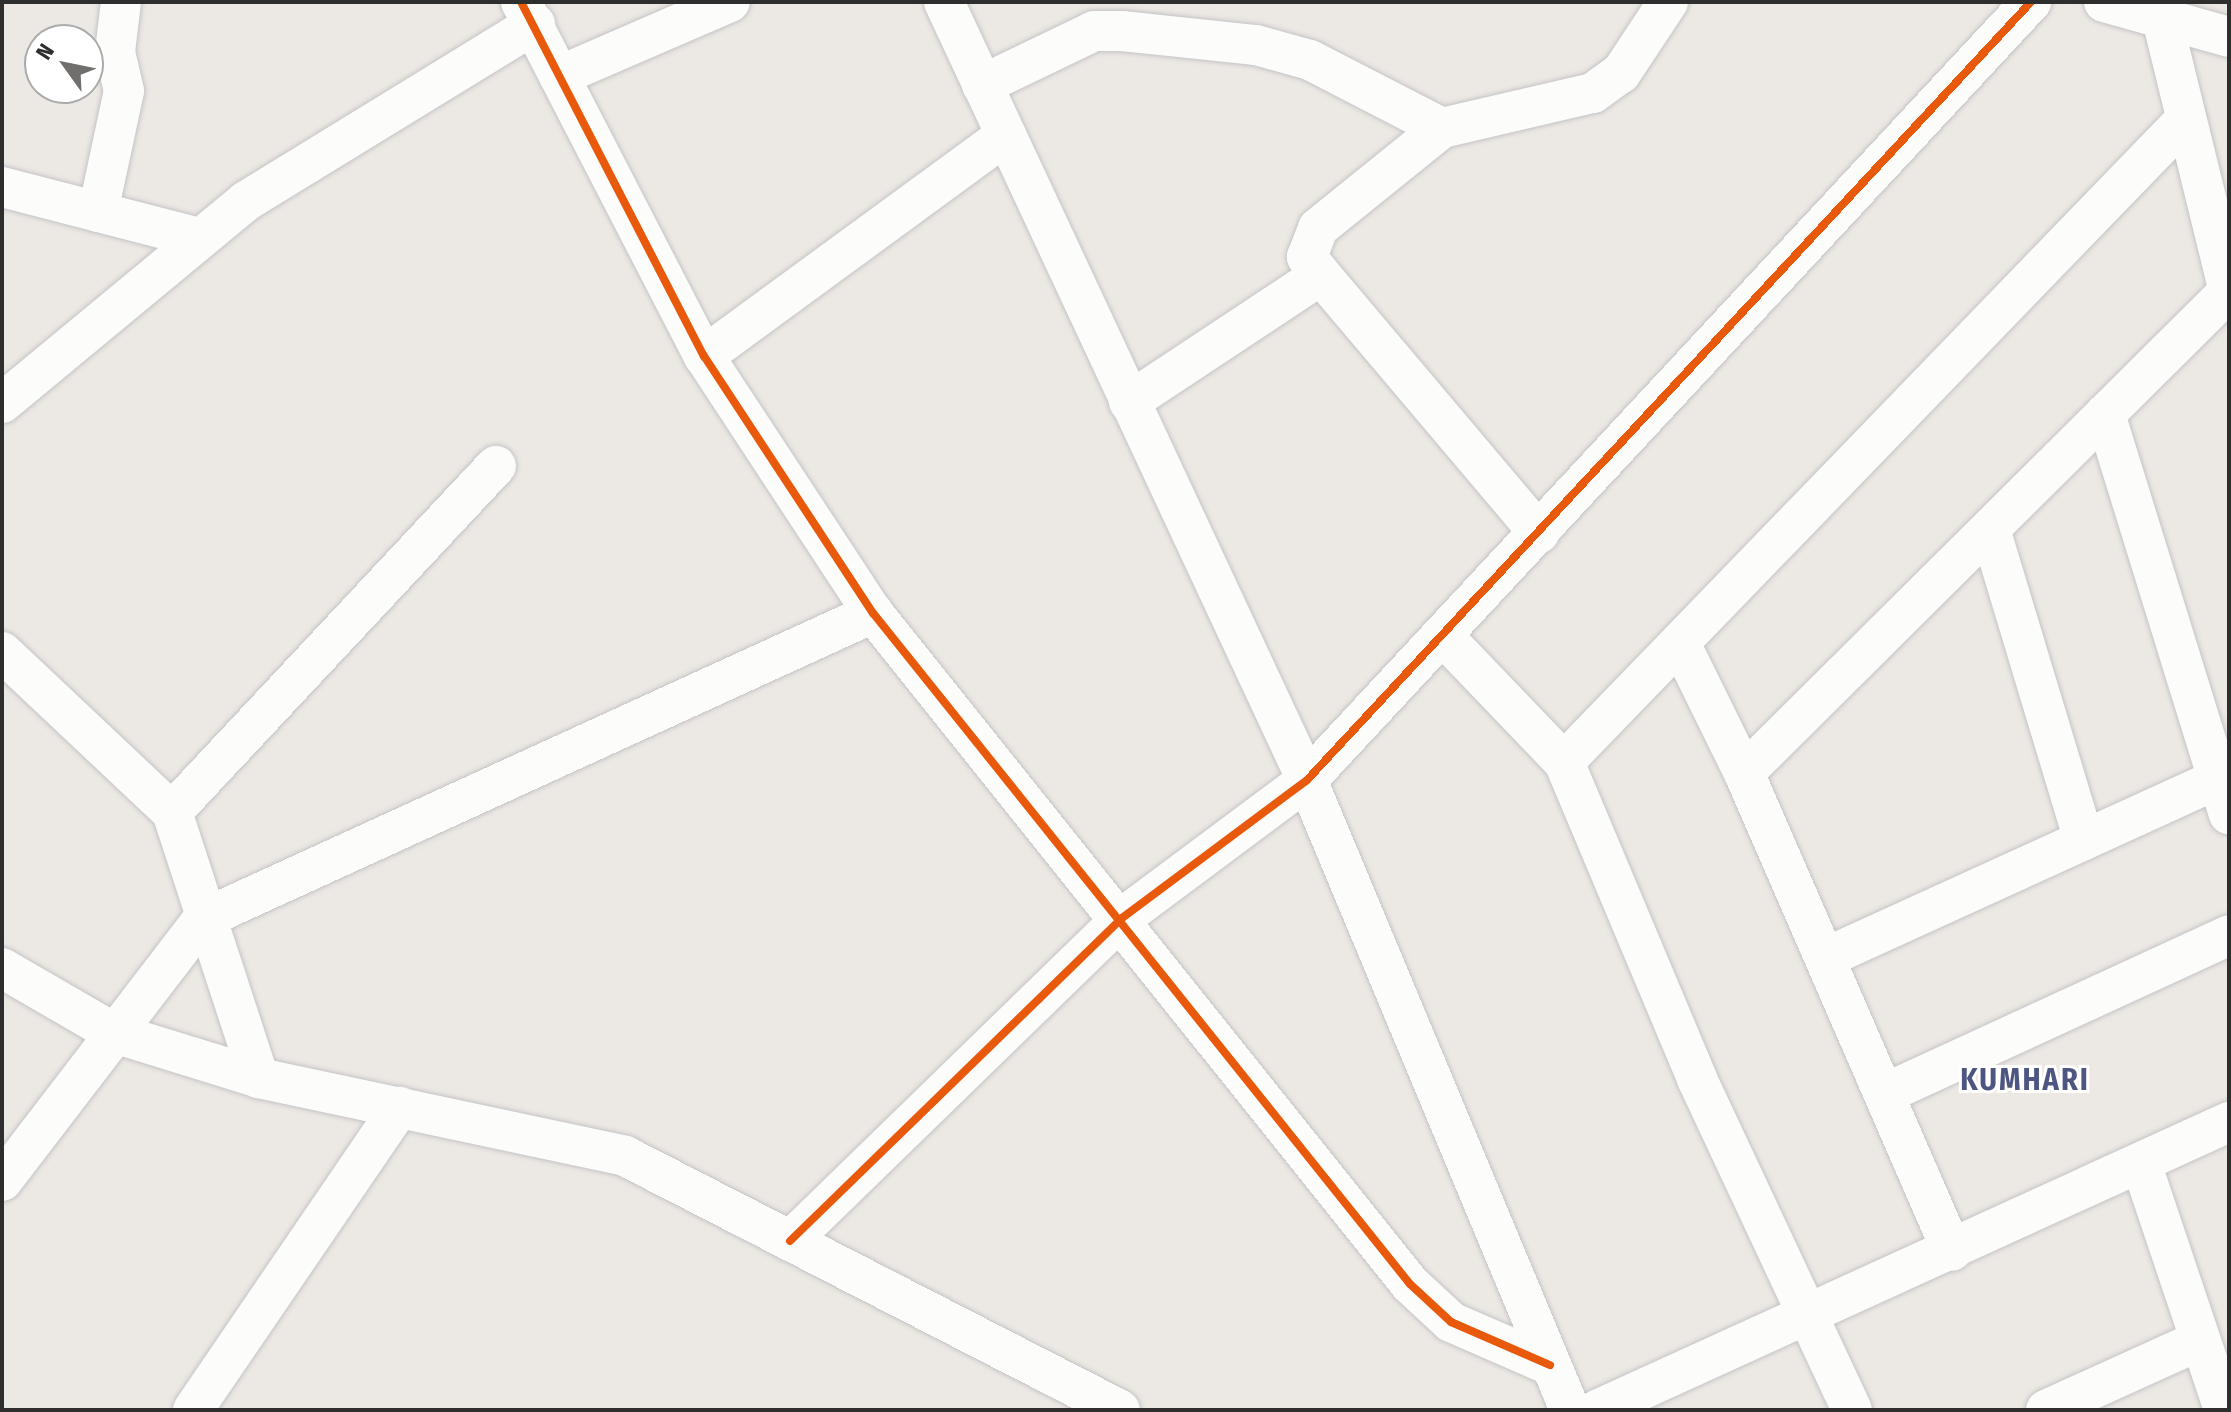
<!DOCTYPE html>
<style>
body{margin:0}
#map{position:relative;width:2231px;height:1412px;overflow:hidden;background:#ece8e4;font-family:"Fira Sans Condensed",sans-serif}
div>[style]{position:absolute}
.roads{filter:drop-shadow(0 0 2px #c5c4c5) drop-shadow(0 0 2px #c5c4c5)}
.street>*{height:40px;margin:-20px;padding:0 20px;transform-origin:20px;border-radius:20px;background:#fcfcfb}
.cycleway>*{height:8px;margin:-4px;padding:0 4px;transform-origin:4px;border-radius:4px;background:#e8590c}
span{translate:-50% -50%;white-space:nowrap;text-align:center;line-height:1.15;-webkit-text-stroke:6px #fff;paint-order:stroke}
.district-label{font-size:30px;color:#4d5680;font-weight:700;letter-spacing:2px}
.frame{position:absolute;inset:0;border:4px solid #2e2e2e;pointer-events:none}
.north{position:absolute;left:24px;top:24px;width:80px;height:80px;box-sizing:border-box;background:#fff;border:2px solid #ababab;border-radius:50%;rotate:303deg;font-size:22px;font-weight:700;line-height:32px;text-align:center;color:#2e2e2e}
.north::after{content:'';display:block;margin:auto;width:28px;height:36px;background:#706f6e;clip-path:polygon(50% 0,100% 100%,50% 72%,0 100%)}
</style>
<div id="map">
<div class="roads">
<div class="street">
<i style="left:521px;top:2px;width:399px;rotate:62.7deg"></i>
<i style="left:704px;top:356px;width:308px;rotate:56.7deg"></i>
<i style="left:873px;top:613px;width:859px;rotate:51.33deg"></i>
<i style="left:1410px;top:1284px;width:56px;rotate:42.8deg"></i>
<i style="left:1451px;top:1322px;width:108px;rotate:23.5deg"></i>
<i style="left:944px;top:2px;width:859px;rotate:64.99deg"></i>
<i style="left:1307px;top:780px;width:683px;rotate:67.34deg"></i>
<i style="left:2104px;top:2px;width:130px;rotate:15.6deg"></i>
<i style="left:2163px;top:23px;width:277px;rotate:76.2deg"></i>
<i style="left:559px;top:76px;width:186px;rotate:-23.4deg"></i>
<i style="left:982px;top:85px;width:124px;rotate:-25.7deg"></i>
<i style="left:1094px;top:31px;width:28px"></i>
<i style="left:1122px;top:31px;width:135px;rotate:6deg"></i>
<i style="left:1256px;top:45px;width:56px;rotate:15.5deg"></i>
<i style="left:1310px;top:60px;width:148px;rotate:27.3deg"></i>
<i style="left:1442px;top:128px;width:155px;rotate:-13.1deg"></i>
<i style="left:1593px;top:93px;width:34px;rotate:-36deg"></i>
<i style="left:1621px;top:73px;width:85px;rotate:-56.5deg"></i>
<i style="left:2px;top:187px;width:200px;rotate:14.5deg"></i>
<i style="left:98px;top:212px;width:124px;rotate:-77.9deg"></i>
<i style="left:124px;top:91px;width:40px;rotate:-103deg"></i>
<i style="left:115px;top:52px;width:50px;rotate:-83.2deg"></i>
<i style="left:1321px;top:275px;width:23px;rotate:-128deg"></i>
<i style="left:1307px;top:257px;width:31px;rotate:-69deg"></i>
<i style="left:1318px;top:228px;width:159px;rotate:-38.9deg"></i>
<i style="left:704px;top:356px;width:374px;rotate:-36.2deg"></i>
<i style="left:1129px;top:402px;width:230px;rotate:-33.5deg"></i>
<i style="left:1321px;top:275px;width:338px;rotate:49.8deg"></i>
<i style="left:2px;top:403px;width:317px;rotate:-39.6deg"></i>
<i style="left:246px;top:201px;width:339px;rotate:-31.5deg"></i>
<i style="left:2105px;top:414px;width:419px;rotate:72.8deg"></i>
<i style="left:1990px;top:529px;width:325px;rotate:73.2deg"></i>
<i style="left:1444px;top:637px;width:173px;rotate:46.2deg"></i>
<i style="left:1564px;top:762px;width:344px;rotate:67.2deg"></i>
<i style="left:1697px;top:1079px;width:365px;rotate:64.9deg"></i>
<i style="left:1680px;top:643px;width:145px;rotate:63.8deg"></i>
<i style="left:1744px;top:773px;width:521px;rotate:66.48deg"></i>
<i style="left:2px;top:652px;width:233px;rotate:43.3deg"></i>
<i style="left:172px;top:812px;width:280px;rotate:71.9deg"></i>
<i style="left:259px;top:1078px;width:374px;rotate:12deg"></i>
<i style="left:625px;top:1156px;width:556px;rotate:27.16deg"></i>
<i style="left:1564px;top:762px;width:895px;rotate:-45.95deg"></i>
<i style="left:1744px;top:773px;width:684px;rotate:-44.82deg"></i>
<i style="left:172px;top:812px;width:474px;rotate:-46.9deg"></i>
<i style="left:1825px;top:958px;width:432px;rotate:-24.5deg"></i>
<i style="left:2px;top:968px;width:129px;rotate:30.1deg"></i>
<i style="left:114px;top:1033px;width:152px;rotate:17.2deg"></i>
<i style="left:1884px;top:1094px;width:380px;rotate:-24.7deg"></i>
<i style="left:2141px;top:1163px;width:261px;rotate:71.4deg"></i>
<i style="left:2px;top:1181px;width:330px;rotate:-52.5deg"></i>
<i style="left:203px;top:919px;width:737px;rotate:-24.55deg"></i>
<i style="left:790px;top:1241px;width:463px;rotate:-44.2deg"></i>
<i style="left:1122px;top:918px;width:231px;rotate:-36.7deg"></i>
<i style="left:1307px;top:780px;width:1063px;rotate:-47.06deg"></i>
<i style="left:193px;top:1410px;width:367px;rotate:-55.7deg"></i>
<i style="left:1597px;top:1410px;width:695px;rotate:-24.5deg"></i>
<i style="left:2046px;top:1410px;width:169px;rotate:-24.4deg"></i>
</div>
</div>
<div class="cycleway">
<i style="left:521px;top:2px;width:399px;rotate:62.7deg"></i>
<i style="left:704px;top:356px;width:308px;rotate:56.7deg"></i>
<i style="left:873px;top:613px;width:859px;rotate:51.33deg"></i>
<i style="left:1410px;top:1284px;width:56px;rotate:42.8deg"></i>
<i style="left:1451px;top:1322px;width:108px;rotate:23.5deg"></i>
<i style="left:790px;top:1241px;width:463px;rotate:-44.2deg"></i>
<i style="left:1122px;top:918px;width:231px;rotate:-36.7deg"></i>
<i style="left:1307px;top:780px;width:1063px;rotate:-47.06deg"></i>
</div>
<div class="district-label">
<span style="left:2025px;top:1080px">KUMHARI</span>
</div>
<div class="frame"></div>
<div class="north">N</div>
</div>
